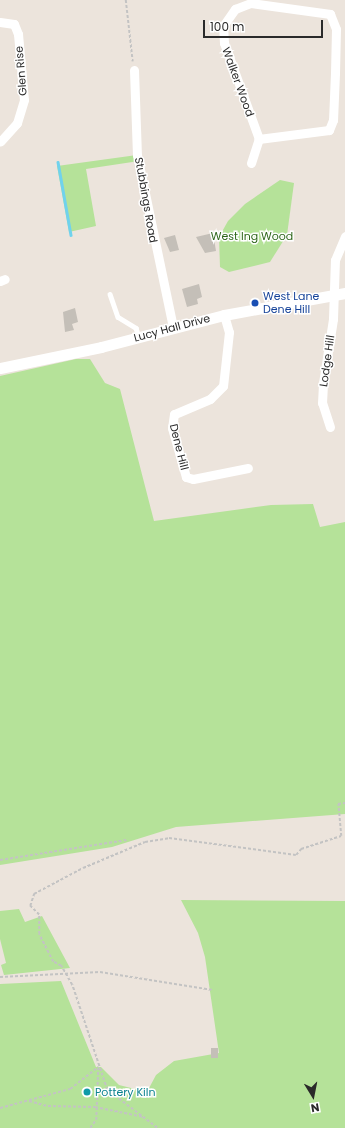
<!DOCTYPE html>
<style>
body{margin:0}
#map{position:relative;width:345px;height:1128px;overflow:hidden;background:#ece4dc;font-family:Poppins,sans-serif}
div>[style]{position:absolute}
.green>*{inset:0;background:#b5e299}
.stream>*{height:2.5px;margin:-1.25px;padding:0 1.25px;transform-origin:1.25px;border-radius:1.25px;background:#70d2ed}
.building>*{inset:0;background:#c4bfb8;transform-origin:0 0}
.path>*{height:1.5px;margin-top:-0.75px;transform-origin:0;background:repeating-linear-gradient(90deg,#c3c3c3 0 3px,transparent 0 5px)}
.service>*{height:4.5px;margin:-2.25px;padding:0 2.25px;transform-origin:2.25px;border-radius:2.25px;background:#fff}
.minor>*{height:9px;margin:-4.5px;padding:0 4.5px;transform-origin:4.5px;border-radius:4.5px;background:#fff}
.tertiary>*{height:11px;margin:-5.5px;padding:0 5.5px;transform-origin:5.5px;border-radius:5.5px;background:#fff}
.dots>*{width:11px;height:11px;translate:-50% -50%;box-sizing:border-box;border:2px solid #fff;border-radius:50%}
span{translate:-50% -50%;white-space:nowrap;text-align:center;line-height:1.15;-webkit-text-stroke:3px #fff;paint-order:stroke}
.street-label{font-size:11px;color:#2a2a2a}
.park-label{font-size:11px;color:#2e671b}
.transit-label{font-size:11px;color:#164399}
.left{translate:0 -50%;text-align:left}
.culture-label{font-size:11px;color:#0d838f}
.north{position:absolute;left:293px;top:1076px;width:40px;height:40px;-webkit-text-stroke:3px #fff;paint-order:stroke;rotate:170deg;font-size:11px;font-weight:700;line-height:16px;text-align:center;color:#2a2a2a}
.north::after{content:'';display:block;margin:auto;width:14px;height:18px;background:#2a2a2a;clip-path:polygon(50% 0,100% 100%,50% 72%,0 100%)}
.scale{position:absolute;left:203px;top:20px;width:120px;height:18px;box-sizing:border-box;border:2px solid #2a2a2a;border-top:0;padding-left:5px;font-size:12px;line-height:14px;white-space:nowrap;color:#2a2a2a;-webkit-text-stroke:3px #fff;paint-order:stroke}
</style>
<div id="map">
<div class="green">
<i style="clip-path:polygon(137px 155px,139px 161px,86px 169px,96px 226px,69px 232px,57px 166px)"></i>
<i style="clip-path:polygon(280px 180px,294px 183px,287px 235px,270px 262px,229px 272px,220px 267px,219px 237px,228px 221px,245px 204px)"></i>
<i style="clip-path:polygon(76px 359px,90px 359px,105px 383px,120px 389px,154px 521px,271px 505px,313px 504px,320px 527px,345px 522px,345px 814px,176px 827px,112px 847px,0 865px,0 376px)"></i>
<i style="clip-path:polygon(181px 900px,345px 901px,345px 1128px,0 1128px,0 984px,61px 981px,96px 1067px,101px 1067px,119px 1085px,147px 1092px,156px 1075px,174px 1061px,219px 1053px,205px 957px,198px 933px)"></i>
<i style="clip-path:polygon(19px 909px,25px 922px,42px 916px,70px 968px,4px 975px,1px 965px,6px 963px,0 939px,0 911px)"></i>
</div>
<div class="stream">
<i style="left:58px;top:162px;width:74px;rotate:79.9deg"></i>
</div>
<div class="building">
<i style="clip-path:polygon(213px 233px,216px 251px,205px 253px,196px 237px)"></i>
<i style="clip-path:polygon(175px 235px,179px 250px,170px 252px,164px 238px)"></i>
<i style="clip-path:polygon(199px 284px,202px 297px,197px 299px,198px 304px,187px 307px,182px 289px)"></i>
<i style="clip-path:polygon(75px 308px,78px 322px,72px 324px,74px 330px,65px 332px,63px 312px)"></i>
<i style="left:211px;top:1048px;width:7px;height:10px"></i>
</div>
<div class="path">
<i style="left:126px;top:0;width:62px;rotate:83.6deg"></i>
<i style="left:0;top:860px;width:128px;rotate:-9deg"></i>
<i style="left:0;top:977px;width:100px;rotate:-2.9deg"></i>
<i style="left:100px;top:972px;width:114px;rotate:9.1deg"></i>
<i style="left:29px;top:1101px;width:20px;rotate:15deg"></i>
<i style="left:48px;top:1106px;width:47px;rotate:1.2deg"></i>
<i style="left:95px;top:1107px;width:50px;rotate:11.5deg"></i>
<i style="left:0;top:1108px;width:73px;rotate:-15.2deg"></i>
<i style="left:70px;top:1089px;width:36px;rotate:-38deg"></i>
<i style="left:90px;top:1128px;width:10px;rotate:-53deg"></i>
<i style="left:96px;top:1120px;width:52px;rotate:-87.8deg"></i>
<i style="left:157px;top:1128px;width:63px;rotate:-142.8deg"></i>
<i style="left:107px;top:1090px;width:111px;rotate:-108.4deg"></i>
<i style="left:72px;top:985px;width:22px;rotate:-120deg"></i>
<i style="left:61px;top:966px;width:9px;rotate:-153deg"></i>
<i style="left:53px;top:962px;width:31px;rotate:-117deg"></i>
<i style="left:39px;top:934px;width:19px;rotate:-90deg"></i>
<i style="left:39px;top:915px;width:13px;rotate:-135deg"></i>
<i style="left:30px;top:906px;width:13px;rotate:-72deg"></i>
<i style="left:34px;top:894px;width:55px;rotate:-28deg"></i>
<i style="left:83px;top:868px;width:67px;rotate:-22.8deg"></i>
<i style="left:145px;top:842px;width:24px;rotate:-9deg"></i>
<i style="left:169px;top:838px;width:128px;rotate:7.6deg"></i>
<i style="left:296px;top:855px;width:8px;rotate:-50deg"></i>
<i style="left:301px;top:849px;width:42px;rotate:-18deg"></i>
<i style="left:341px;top:836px;width:32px;rotate:-95deg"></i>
<i style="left:338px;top:804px;width:7px;rotate:-8deg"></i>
</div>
<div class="service">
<i style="left:110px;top:294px;width:24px;rotate:71deg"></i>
<i style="left:118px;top:317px;width:21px;rotate:31deg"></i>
<i style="left:136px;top:328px;width:9px;rotate:72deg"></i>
</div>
<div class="minor">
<i style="left:251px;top:3px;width:80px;rotate:7.9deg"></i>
<i style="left:330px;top:14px;width:16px;rotate:68deg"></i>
<i style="left:336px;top:29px;width:44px;rotate:91.3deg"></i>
<i style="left:335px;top:73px;width:47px;rotate:92.4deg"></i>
<i style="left:333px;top:120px;width:11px;rotate:112deg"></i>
<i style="left:329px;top:130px;width:71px;rotate:172.7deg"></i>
<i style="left:259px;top:139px;width:102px;rotate:-110deg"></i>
<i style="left:224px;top:43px;width:17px;rotate:-93deg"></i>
<i style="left:223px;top:26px;width:21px;rotate:-55deg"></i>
<i style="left:235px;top:9px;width:17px;rotate:-21deg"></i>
<i style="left:0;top:22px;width:14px;rotate:8deg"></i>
<i style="left:14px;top:24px;width:11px;rotate:68deg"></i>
<i style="left:18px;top:34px;width:66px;rotate:84.8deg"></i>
<i style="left:24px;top:100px;width:24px;rotate:107deg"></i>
<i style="left:17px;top:123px;width:25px;rotate:132deg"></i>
<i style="left:134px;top:70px;width:85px;rotate:88deg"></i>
<i style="left:137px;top:155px;width:177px;rotate:78.2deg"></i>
<i style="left:251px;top:163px;width:25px;rotate:-72deg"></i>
<i style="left:0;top:281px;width:5px;rotate:-22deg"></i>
<i style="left:224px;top:315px;width:18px;rotate:74deg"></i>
<i style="left:229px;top:332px;width:54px;rotate:96.3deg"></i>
<i style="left:223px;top:386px;width:18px;rotate:135deg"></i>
<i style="left:210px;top:399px;width:39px;rotate:157deg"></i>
<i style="left:174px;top:414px;width:14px;rotate:98deg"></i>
<i style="left:172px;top:428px;width:51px;rotate:74.1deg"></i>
<i style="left:186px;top:477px;width:7px;rotate:16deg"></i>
<i style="left:193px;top:479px;width:56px;rotate:-11.3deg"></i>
<i style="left:330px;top:427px;width:25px;rotate:-108deg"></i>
<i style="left:322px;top:403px;width:20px;rotate:-87deg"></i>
<i style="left:323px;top:383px;width:65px;rotate:-81.1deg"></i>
<i style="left:333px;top:319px;width:59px;rotate:-88.1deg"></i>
<i style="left:335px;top:260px;width:26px;rotate:-67deg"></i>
</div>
<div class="tertiary">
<i style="left:0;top:368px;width:103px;rotate:-11.7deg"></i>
<i style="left:101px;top:347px;width:127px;rotate:-14.6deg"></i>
<i style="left:224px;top:315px;width:123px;rotate:-10.3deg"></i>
</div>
<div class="dots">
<i style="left:255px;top:303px;background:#1a4fb4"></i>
<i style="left:87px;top:1092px;background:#0f9aa8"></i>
</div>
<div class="street-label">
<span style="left:21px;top:71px;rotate:-95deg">Glen Rise</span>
<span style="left:238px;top:82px;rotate:70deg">Walker Wood</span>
<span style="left:146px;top:200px;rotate:80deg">Stubbings Road</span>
<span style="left:172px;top:328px;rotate:-15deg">Lucy Hall Drive</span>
<span style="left:327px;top:361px;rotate:-82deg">Lodge Hill</span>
<span style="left:179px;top:447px;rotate:76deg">Dene Hill</span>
</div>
<div class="park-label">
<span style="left:252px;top:236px">West Ing Wood</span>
</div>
<div class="transit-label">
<span class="left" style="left:263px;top:303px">West Lane<br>Dene Hill</span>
</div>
<div class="culture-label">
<span class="left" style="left:95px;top:1092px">Pottery Kiln</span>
</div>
<div class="north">N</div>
<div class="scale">100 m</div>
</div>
